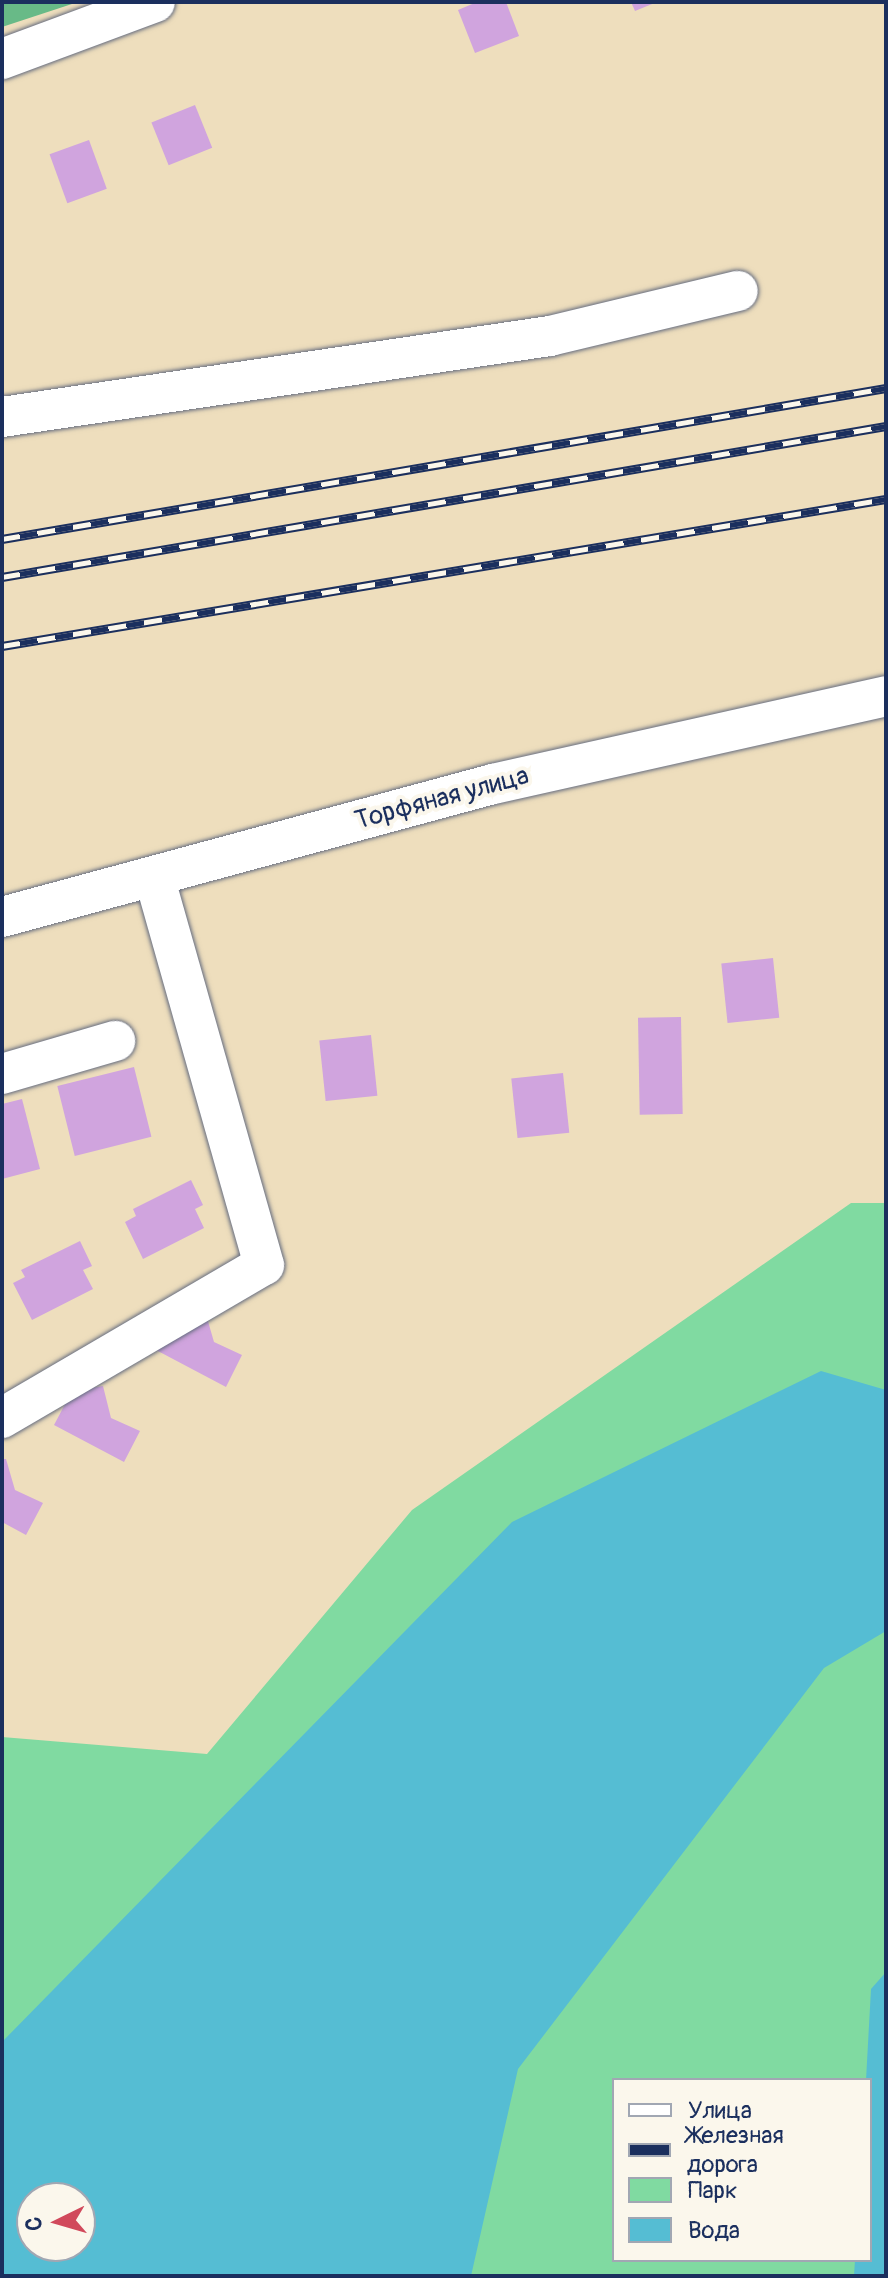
<!DOCTYPE html>
<meta charset="utf-8">
<style>
body{margin:0}
#map{position:relative;width:888px;height:2278px;overflow:hidden;background:#eedebd;font-family:Pangolin,sans-serif}
div>[style]{position:absolute}
.green>*{inset:0;background:#80daa1}
.forest>*{inset:0;background:#68ba87}
.water>*{inset:0;background:#55bdd3}
.building>*{inset:0;background:#d0a4de;transform-origin:0 0}
.roads{filter:drop-shadow(0 0 2px #656c7f) drop-shadow(0 0 2px #656c7f)}
.minor>*{height:40px;margin:-20px;padding:0 20px;transform-origin:20px;border-radius:20px;background:#fff}
.rail>*{height:9px;margin-top:-4.5px;transform-origin:0;background:repeating-linear-gradient(90deg,#fbf7ec 0 18px,#1b2f5e 0 36px);box-sizing:border-box;border-block:2px solid #1b2f5e}
span{translate:-50% -50%;white-space:nowrap;text-align:center;line-height:1.15;-webkit-text-stroke:8px #fbf7ec;paint-order:stroke}
.street-label{font-size:26px;color:#1b2f5e}
.frame{position:absolute;inset:0;border:4px solid #1b2f5e;pointer-events:none}
.legend{position:absolute;left:612px;top:2078px;width:260px;height:184px;box-sizing:border-box;background:#fbf7ec;border:2px solid #a1a7b3;margin:0;padding:10px 14px;list-style:none;font-size:24px;color:#1b2f5e}
.legend li{display:flex;align-items:center;gap:16px;height:40px}
.legend b{width:40px;border:2px solid #a1a7b3}
.north{position:absolute;left:16px;top:2182px;width:80px;height:80px;box-sizing:border-box;background:#fbf7ec;border:2px solid #a1a7b3;border-radius:50%;rotate:265deg;font-size:22px;font-weight:700;line-height:32px;text-align:center;color:#1b2f5e}
.north::after{content:'';display:block;margin:auto;width:28px;height:36px;background:#d1495b;clip-path:polygon(50% 0,100% 100%,50% 72%,0 100%)}
</style>
<div id="map">
<div class="green">
<i style="clip-path:polygon(evenodd,851px 1203px,886px 1203px,886px 2276px,2px 2276px,2px 1737px,207px 1754px,412px 1510px,851px 1203px,614px 2080px,870px 2080px,870px 2260px,614px 2260px,614px 2080px,851px 1203px,32px 2198px,80px 2198px,80px 2246px,32px 2246px,32px 2198px)"></i>
</div>
<div class="forest">
<i style="clip-path:polygon(2px 2px,78px 2px,2px 27px)"></i>
</div>
<div class="water">
<i style="clip-path:polygon(evenodd,821px 1371px,886px 1390px,886px 1631px,824px 1668px,518px 2069px,471px 2276px,2px 2276px,2px 2042px,512px 1522px,821px 1371px,32px 2198px,80px 2198px,80px 2246px,32px 2246px,32px 2198px)"></i>
<i style="clip-path:polygon(886px 1972px,886px 2276px,854px 2276px,855px 2260px,870px 2260px,870px 2080px,866px 2080px,871px 1989px)"></i>
</div>
<div class="building">
<i style="clip-path:polygon(477px 2px,506px 2px,519px 36px,475px 53px,458px 10px)"></i>
<i style="clip-path:polygon(631px 2px,657px 2px,635px 11px)"></i>
<i style="left:195px;top:105px;width:46px;height:47px;rotate:68deg"></i>
<i style="left:89px;top:140px;width:52px;height:42px;rotate:70deg"></i>
<i style="left:773px;top:958px;width:60px;height:52px;rotate:84deg"></i>
<i style="left:681px;top:1017px;width:97px;height:43px;rotate:89deg"></i>
<i style="left:371px;top:1035px;width:61px;height:52px;rotate:84deg"></i>
<i style="left:134px;top:1067px;width:72px;height:79px;rotate:76deg"></i>
<i style="left:563px;top:1073px;width:60px;height:52px;rotate:84deg"></i>
<i style="clip-path:polygon(22px 1099px,40px 1169px,2px 1179px,2px 1104px)"></i>
<i style="clip-path:polygon(191px 1180px,203px 1205px,195px 1209px,204px 1228px,143px 1259px,125px 1222px,136px 1216px,133px 1209px)"></i>
<i style="clip-path:polygon(80px 1241px,92px 1266px,83px 1270px,93px 1289px,32px 1320px,13px 1283px,25px 1277px,21px 1270px)"></i>
<i style="clip-path:polygon(205px 1311px,214px 1342px,242px 1355px,226px 1387px,156px 1350px)"></i>
<i style="clip-path:polygon(103px 1386px,111px 1418px,140px 1431px,124px 1462px,54px 1425px,72px 1391px)"></i>
<i style="clip-path:polygon(2px 1459px,6px 1459px,15px 1490px,43px 1503px,26px 1535px,2px 1522px)"></i>
</div>
<div class="roads">
<div class="minor">
<i style="left:2px;top:59px;width:163px;rotate:-20.4deg"></i>
<i style="left:2px;top:417px;width:554px;rotate:-8.41deg"></i>
<i style="left:550px;top:336px;width:193px;rotate:-13.5deg"></i>
<i style="left:2px;top:917px;width:509px;rotate:-15.16deg"></i>
<i style="left:493px;top:784px;width:403px;rotate:-12.6deg"></i>
<i style="left:2px;top:1074px;width:118px;rotate:-16.3deg"></i>
<i style="left:2px;top:1418px;width:303px;rotate:-30.3deg"></i>
<i style="left:264px;top:1265px;width:404px;rotate:-105.8deg"></i>
</div>
</div>
<div class="rail">
<i style="left:2px;top:539px;width:897px;rotate:-9.69deg"></i>
<i style="left:2px;top:577px;width:897px;rotate:-9.69deg"></i>
<i style="left:2px;top:646px;width:896px;rotate:-9.44deg"></i>
</div>
<div class="street-label">
<span style="left:442px;top:799px;rotate:-15deg">Торфяная улица</span>
</div>
<div class="frame"></div>
<ul class="legend">
<li><b style="height:10px;background:#fff"></b>Улица</li>
<li><b style="height:10px;background:#1b2f5e"></b>Железная дорога</li>
<li><b style="height:22px;background:#80daa1"></b>Парк</li>
<li><b style="height:22px;background:#55bdd3"></b>Вода</li>
</ul>
<div class="north">С</div>
</div>
